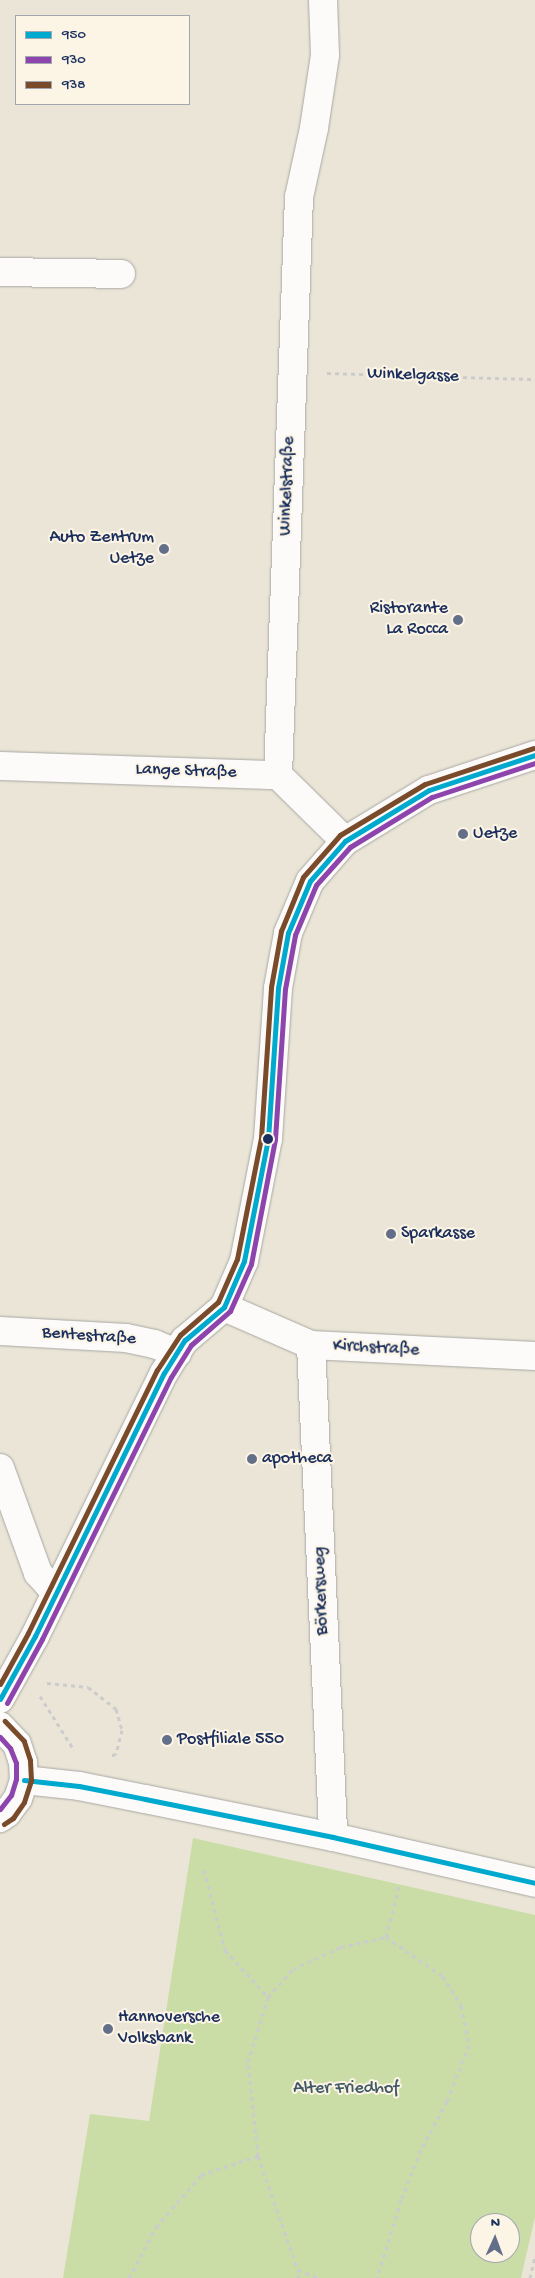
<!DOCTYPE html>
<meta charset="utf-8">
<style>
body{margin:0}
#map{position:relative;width:535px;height:2278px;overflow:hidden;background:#eae5d6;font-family:"Gochi Hand",sans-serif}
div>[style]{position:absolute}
.green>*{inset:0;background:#cbdda7}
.path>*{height:3px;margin-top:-1.5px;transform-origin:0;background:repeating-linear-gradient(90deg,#cbcccc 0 4px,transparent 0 8px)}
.roads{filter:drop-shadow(0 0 1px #a7a7a4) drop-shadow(0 0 1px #a7a7a4)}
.minor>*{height:28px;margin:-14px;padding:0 14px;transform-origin:14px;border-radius:14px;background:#fcfbf9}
.major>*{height:28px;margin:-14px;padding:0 14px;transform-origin:14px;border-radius:14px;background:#fcfbf9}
.bus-1>*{height:5px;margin:-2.5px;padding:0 2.5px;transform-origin:2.5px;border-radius:2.5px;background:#00a9ce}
.bus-2>*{height:5px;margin:-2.5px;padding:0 2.5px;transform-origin:2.5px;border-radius:2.5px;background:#8e44ad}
.bus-3>*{height:5px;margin:-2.5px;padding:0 2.5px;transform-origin:2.5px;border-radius:2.5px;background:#7a4b2a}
.dots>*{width:14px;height:14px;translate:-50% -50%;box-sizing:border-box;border:2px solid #fcf5e5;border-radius:50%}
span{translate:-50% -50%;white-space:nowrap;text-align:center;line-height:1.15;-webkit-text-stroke:4px #fcf5e5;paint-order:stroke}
.street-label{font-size:18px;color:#1b2f5e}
.poi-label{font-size:18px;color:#1b2f5e}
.right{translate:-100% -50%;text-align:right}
.left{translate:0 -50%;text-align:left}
.park-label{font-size:18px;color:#405966}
.legend{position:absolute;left:15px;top:15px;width:175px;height:90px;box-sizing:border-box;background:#fcf5e5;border:1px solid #a2a6af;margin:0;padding:6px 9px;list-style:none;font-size:15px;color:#1b2f5e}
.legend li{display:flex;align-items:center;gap:10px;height:25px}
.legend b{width:25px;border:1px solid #a2a6af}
.north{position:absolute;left:470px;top:2213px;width:50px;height:50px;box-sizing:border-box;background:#fcf5e5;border:1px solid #a2a6af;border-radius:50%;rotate:2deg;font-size:14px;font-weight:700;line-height:20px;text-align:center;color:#1b2f5e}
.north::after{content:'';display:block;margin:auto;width:18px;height:22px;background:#636f88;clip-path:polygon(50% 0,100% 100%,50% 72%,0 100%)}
</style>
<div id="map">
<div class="green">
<i style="clip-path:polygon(evenodd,193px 1838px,535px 1915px,535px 2217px,521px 2278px,63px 2278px,90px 2114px,149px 2121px,193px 1838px,480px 2223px,510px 2223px,510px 2253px,480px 2253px,480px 2223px)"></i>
</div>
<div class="path">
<i style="left:327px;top:373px;width:208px;rotate:1.7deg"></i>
<i style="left:47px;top:1683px;width:41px;rotate:5.6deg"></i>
<i style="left:88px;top:1687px;width:36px;rotate:38deg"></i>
<i style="left:116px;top:1709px;width:22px;rotate:74deg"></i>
<i style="left:122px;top:1730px;width:25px;rotate:104deg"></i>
<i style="left:116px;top:1754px;width:7px;rotate:164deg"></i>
<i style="left:40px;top:1696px;width:64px;rotate:57.8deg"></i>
<i style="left:204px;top:1870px;width:83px;rotate:75.3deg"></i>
<i style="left:225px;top:1950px;width:64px;rotate:47.5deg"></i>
<i style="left:386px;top:1937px;width:52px;rotate:-75.4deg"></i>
<i style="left:258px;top:2156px;width:121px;rotate:70.7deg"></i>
<i style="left:298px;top:2270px;width:22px;rotate:21deg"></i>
<i style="left:129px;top:2278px;width:58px;rotate:-62.1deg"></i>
<i style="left:156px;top:2227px;width:69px;rotate:-49.1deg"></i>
<i style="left:201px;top:2175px;width:60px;rotate:-18.4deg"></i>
<i style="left:258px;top:2156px;width:95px;rotate:-96.1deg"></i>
<i style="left:248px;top:2062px;width:68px;rotate:-72.9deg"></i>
<i style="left:268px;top:1997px;width:38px;rotate:-48deg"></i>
<i style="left:293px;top:1969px;width:53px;rotate:-24.6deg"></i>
<i style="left:341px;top:1947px;width:46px;rotate:-12.5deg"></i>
<i style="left:386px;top:1937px;width:69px;rotate:34.4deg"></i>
<i style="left:443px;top:1976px;width:35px;rotate:59deg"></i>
<i style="left:461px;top:2006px;width:40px;rotate:78deg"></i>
<i style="left:469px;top:2045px;width:60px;rotate:111.4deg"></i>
<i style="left:447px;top:2101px;width:55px;rotate:118deg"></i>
<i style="left:421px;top:2150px;width:54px;rotate:111.8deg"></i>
<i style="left:401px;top:2200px;width:82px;rotate:107.1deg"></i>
<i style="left:298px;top:2278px;width:8px;rotate:-90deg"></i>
<i style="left:530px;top:2278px;width:23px;rotate:-77deg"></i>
</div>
<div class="roads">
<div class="minor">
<i style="left:0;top:272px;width:121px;rotate:0.9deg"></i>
<i style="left:0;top:766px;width:278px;rotate:1.9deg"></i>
<i style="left:278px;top:775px;width:94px;rotate:44.6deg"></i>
<i style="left:278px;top:775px;width:578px;rotate:-87.92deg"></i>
<i style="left:299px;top:197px;width:71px;rotate:-77.7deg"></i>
<i style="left:314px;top:128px;width:74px;rotate:-81.4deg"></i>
<i style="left:325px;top:55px;width:55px;rotate:-92.1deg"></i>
<i style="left:224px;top:1307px;width:95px;rotate:23.6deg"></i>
<i style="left:311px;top:1345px;width:224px;rotate:2.8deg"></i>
<i style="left:0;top:1331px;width:126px;rotate:3.2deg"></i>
<i style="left:126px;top:1338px;width:29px;rotate:12deg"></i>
<i style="left:154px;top:1344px;width:25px;rotate:21deg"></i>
<i style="left:311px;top:1345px;width:492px;rotate:87.4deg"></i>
<i style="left:0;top:1468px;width:112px;rotate:70.1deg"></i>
<i style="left:38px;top:1573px;width:27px;rotate:48deg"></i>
<i style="left:0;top:1699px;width:72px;rotate:-60.9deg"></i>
<i style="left:35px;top:1636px;width:293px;rotate:-63.9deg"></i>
<i style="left:164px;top:1373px;width:39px;rotate:-58deg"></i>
<i style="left:185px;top:1340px;width:51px;rotate:-40.2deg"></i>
<i style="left:224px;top:1307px;width:50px;rotate:-66.5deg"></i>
<i style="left:244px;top:1261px;width:124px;rotate:-78.9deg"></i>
<i style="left:268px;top:1139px;width:151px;rotate:-86.2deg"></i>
<i style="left:278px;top:988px;width:56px;rotate:-79.7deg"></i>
<i style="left:288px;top:933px;width:56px;rotate:-67.1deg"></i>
<i style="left:310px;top:881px;width:53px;rotate:-48.8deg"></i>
<i style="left:345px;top:841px;width:98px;rotate:-31.3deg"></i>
<i style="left:429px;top:790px;width:112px;rotate:-18.3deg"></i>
<i style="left:24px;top:1780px;width:55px;rotate:6.2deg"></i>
<i style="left:79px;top:1786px;width:67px;rotate:11.1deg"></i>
<i style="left:145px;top:1799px;width:192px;rotate:11.4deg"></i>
<i style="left:333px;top:1837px;width:207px;rotate:12.8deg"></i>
</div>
<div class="major">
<i style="left:0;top:1726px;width:25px;rotate:47deg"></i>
<i style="left:17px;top:1744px;width:19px;rotate:72deg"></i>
<i style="left:23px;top:1762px;width:18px;rotate:87deg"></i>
<i style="left:24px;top:1780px;width:19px;rotate:108deg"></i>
<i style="left:18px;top:1798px;width:19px;rotate:126deg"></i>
<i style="left:7px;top:1813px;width:9px;rotate:144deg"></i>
</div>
</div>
<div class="bus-1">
<i style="left:0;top:1699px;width:72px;rotate:-60.9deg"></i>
<i style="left:35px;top:1636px;width:293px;rotate:-63.9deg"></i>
<i style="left:164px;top:1373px;width:39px;rotate:-58deg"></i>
<i style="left:185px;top:1340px;width:51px;rotate:-40.2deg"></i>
<i style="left:224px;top:1307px;width:50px;rotate:-66.5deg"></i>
<i style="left:244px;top:1261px;width:124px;rotate:-78.9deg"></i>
<i style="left:268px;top:1139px;width:151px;rotate:-86.2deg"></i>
<i style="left:278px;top:988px;width:56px;rotate:-79.7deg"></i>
<i style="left:288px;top:933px;width:56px;rotate:-67.1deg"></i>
<i style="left:310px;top:881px;width:53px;rotate:-48.8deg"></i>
<i style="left:345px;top:841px;width:98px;rotate:-31.3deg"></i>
<i style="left:429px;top:790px;width:112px;rotate:-18.3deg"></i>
<i style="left:24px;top:1780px;width:55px;rotate:6.2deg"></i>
<i style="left:79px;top:1786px;width:67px;rotate:11.1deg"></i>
<i style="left:145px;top:1799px;width:192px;rotate:11.4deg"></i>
<i style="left:333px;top:1837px;width:207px;rotate:12.8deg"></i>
</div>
<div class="bus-2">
<i style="left:7px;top:1703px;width:73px;rotate:-61.3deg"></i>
<i style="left:42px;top:1639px;width:292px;rotate:-63.8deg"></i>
<i style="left:171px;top:1377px;width:38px;rotate:-58deg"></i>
<i style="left:191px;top:1345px;width:52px;rotate:-41.1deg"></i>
<i style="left:230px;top:1311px;width:51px;rotate:-65.9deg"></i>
<i style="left:251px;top:1264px;width:127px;rotate:-79.1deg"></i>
<i style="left:275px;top:1139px;width:150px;rotate:-86.2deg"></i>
<i style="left:285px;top:989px;width:55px;rotate:-79.5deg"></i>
<i style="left:295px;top:935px;width:54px;rotate:-67.2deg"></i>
<i style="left:316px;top:885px;width:51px;rotate:-48.2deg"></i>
<i style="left:350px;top:847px;width:96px;rotate:-31.4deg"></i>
<i style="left:432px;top:797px;width:108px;rotate:-18.3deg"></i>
<i style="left:0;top:1737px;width:15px;rotate:48deg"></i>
<i style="left:10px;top:1748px;width:16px;rotate:68deg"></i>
<i style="left:16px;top:1763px;width:16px;rotate:90deg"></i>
<i style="left:16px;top:1779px;width:17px;rotate:107deg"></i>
<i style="left:11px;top:1795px;width:18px;rotate:128deg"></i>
</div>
<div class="bus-3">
<i style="left:0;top:1684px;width:58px;rotate:-61.2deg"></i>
<i style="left:28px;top:1633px;width:293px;rotate:-63.9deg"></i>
<i style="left:157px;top:1370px;width:42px;rotate:-56.7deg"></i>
<i style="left:180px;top:1335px;width:50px;rotate:-41deg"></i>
<i style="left:218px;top:1302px;width:47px;rotate:-66.2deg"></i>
<i style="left:237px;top:1259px;width:123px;rotate:-78.8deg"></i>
<i style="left:261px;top:1138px;width:151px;rotate:-86.2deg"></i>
<i style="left:271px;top:987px;width:57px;rotate:-79.9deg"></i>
<i style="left:281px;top:931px;width:58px;rotate:-67.8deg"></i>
<i style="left:303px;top:877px;width:56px;rotate:-48.6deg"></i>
<i style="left:340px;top:835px;width:99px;rotate:-31deg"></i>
<i style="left:425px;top:784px;width:114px;rotate:-18.4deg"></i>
<i style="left:4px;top:1824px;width:11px;rotate:-34deg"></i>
<i style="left:13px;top:1818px;width:19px;rotate:-55deg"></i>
<i style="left:24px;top:1802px;width:23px;rotate:-72deg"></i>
<i style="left:31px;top:1780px;width:20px;rotate:-93deg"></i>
<i style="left:30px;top:1760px;width:20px;rotate:-108deg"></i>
<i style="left:24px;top:1741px;width:28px;rotate:-134deg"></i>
</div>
<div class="dots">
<i style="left:164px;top:549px;background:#636f88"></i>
<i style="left:458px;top:620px;background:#636f88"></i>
<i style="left:463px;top:834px;background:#636f88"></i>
<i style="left:268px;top:1139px;background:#1b2f5e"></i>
<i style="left:391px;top:1234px;background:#636f88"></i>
<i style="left:252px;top:1459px;background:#636f88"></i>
<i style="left:167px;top:1740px;background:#636f88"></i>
<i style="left:108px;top:2029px;background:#636f88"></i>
</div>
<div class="street-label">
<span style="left:413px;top:376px;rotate:2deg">Winkelgasse</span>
<span style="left:288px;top:486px;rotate:-88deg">Winkelstraße</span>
<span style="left:186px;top:772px;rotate:2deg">Lange Straße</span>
<span style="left:89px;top:1337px;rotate:4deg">Bentestraße</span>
<span style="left:376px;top:1349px;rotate:3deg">Kirchstraße</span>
<span style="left:322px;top:1591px;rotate:-92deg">Börkersweg</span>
</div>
<div class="poi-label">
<span class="right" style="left:154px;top:549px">Auto Zentrum<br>Uetze</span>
<span class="right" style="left:448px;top:620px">Ristorante<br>La Rocca</span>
<span class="left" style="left:473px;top:834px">Uetze</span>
<span class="left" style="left:401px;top:1234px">Sparkasse</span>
<span class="left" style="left:262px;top:1459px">apotheca</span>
<span class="left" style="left:177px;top:1740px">Postfiliale 550</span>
<span class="left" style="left:118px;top:2029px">Hannoversche<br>Volksbank</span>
</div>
<div class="park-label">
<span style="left:346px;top:2089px">Alter Friedhof</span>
</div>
<ul class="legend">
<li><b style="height:6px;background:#00a9ce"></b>950</li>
<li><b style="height:6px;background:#8e44ad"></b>930</li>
<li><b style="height:6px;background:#7a4b2a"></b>938</li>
</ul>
<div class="north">N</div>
</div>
